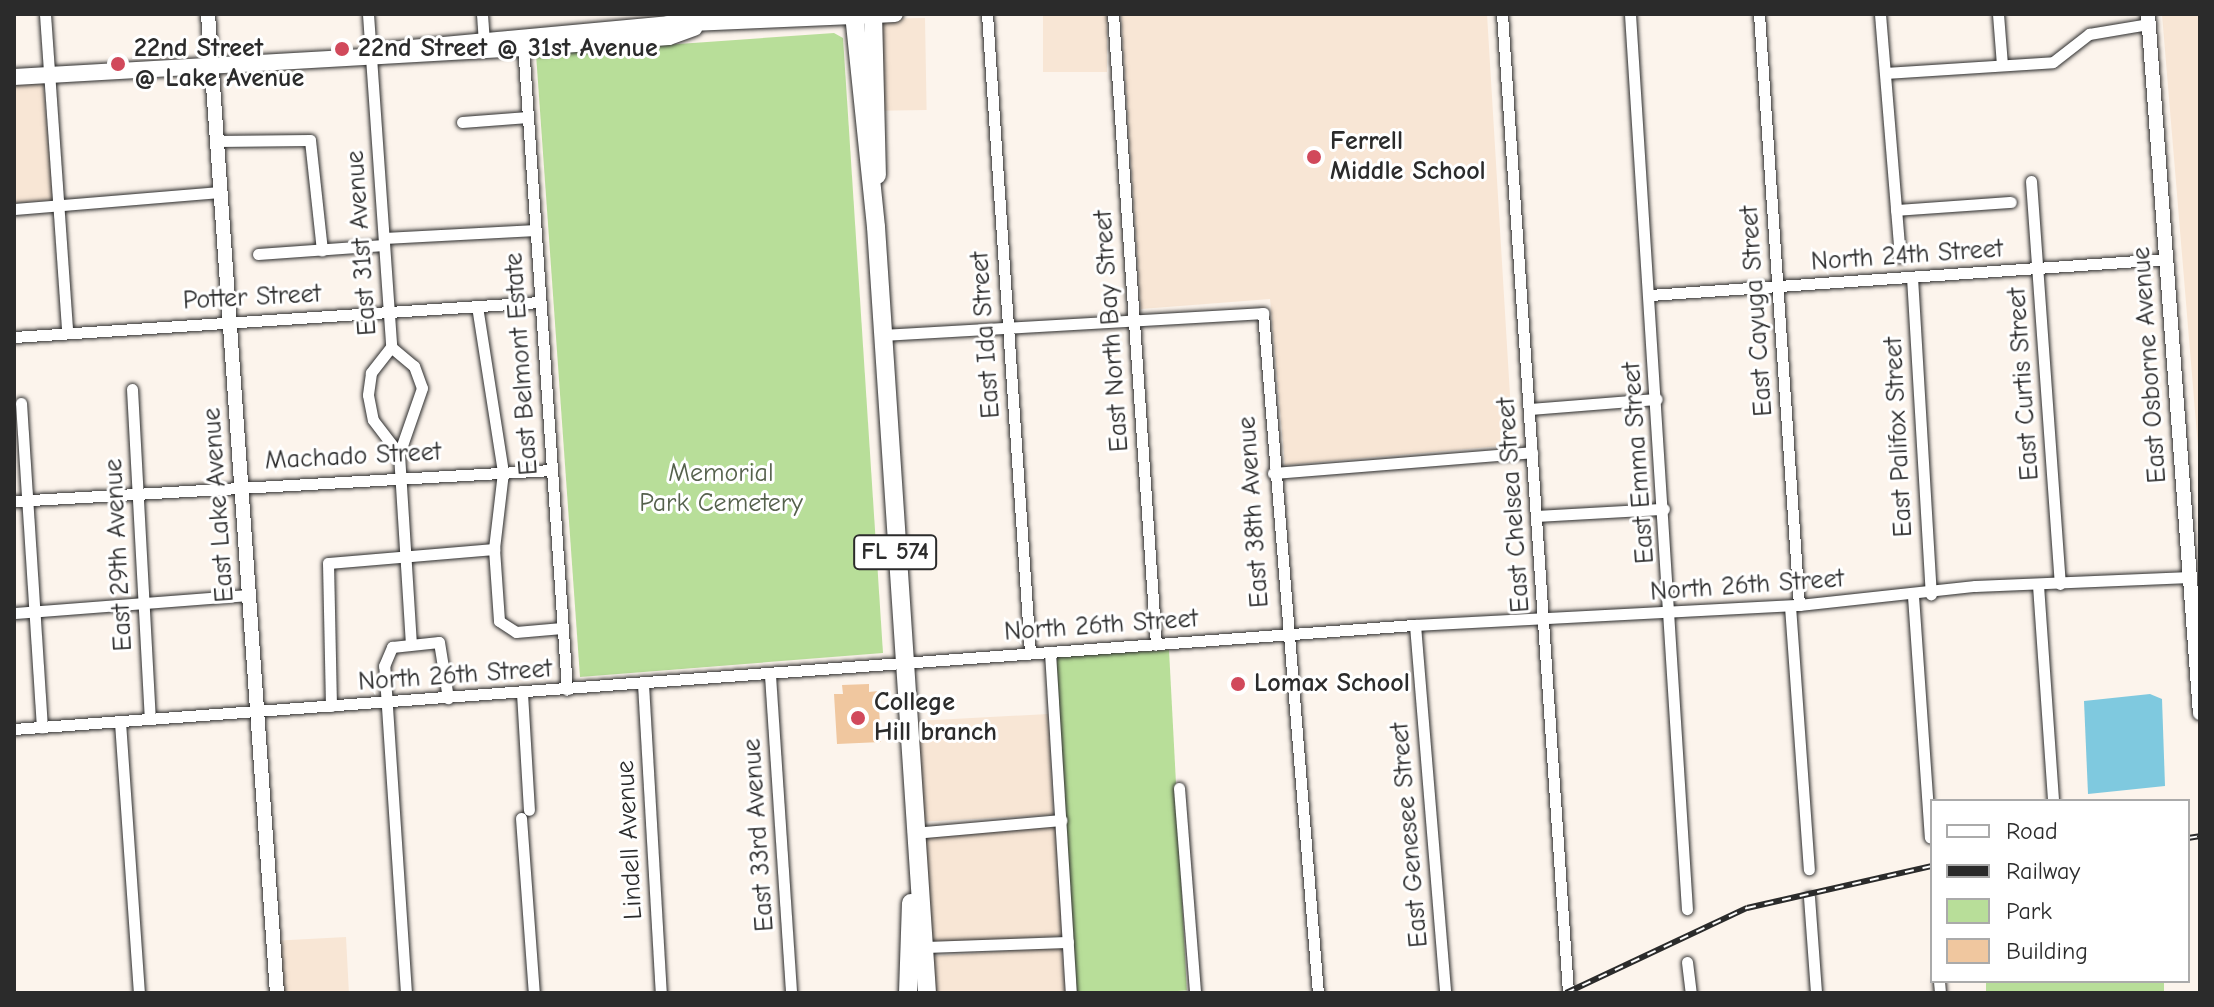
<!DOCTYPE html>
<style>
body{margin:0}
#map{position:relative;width:2214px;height:1007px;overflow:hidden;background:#fcf4ec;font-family:"Comic Neue",sans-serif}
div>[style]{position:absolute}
.built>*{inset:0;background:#f8e6d5;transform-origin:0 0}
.green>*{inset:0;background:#b8de99;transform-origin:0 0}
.water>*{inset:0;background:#7fc9df}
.building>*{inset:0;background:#f0c79f}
.roads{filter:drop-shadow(0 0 2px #2b2b2b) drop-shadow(0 0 2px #2b2b2b)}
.minor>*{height:11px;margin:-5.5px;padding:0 5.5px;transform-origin:5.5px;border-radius:5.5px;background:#fff}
.tertiary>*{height:14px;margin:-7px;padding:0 7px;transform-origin:7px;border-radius:7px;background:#fff}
.secondary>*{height:16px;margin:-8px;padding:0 8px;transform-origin:8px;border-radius:8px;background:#fff}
.primary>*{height:18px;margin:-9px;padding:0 9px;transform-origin:9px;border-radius:9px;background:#fff}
.rail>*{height:6px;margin-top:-3px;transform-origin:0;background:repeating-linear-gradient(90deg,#fff 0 9px,#2b2b2b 0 18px);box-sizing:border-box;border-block:2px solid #2b2b2b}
.dots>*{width:22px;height:22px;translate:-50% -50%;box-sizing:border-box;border:4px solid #fff;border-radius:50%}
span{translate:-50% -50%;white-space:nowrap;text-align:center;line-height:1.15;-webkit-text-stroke:6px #fff;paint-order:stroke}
.shield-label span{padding:2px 6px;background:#fff;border:2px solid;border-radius:6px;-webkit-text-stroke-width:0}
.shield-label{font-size:24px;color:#2b2b2b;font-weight:700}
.poi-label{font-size:26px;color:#2b2b2b;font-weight:700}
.left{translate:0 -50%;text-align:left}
.street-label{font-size:26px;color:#2b2b2b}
.park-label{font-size:26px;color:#55614c}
.frame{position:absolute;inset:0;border:16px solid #2b2b2b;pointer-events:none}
.legend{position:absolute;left:1930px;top:799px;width:260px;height:184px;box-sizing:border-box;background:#fff;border:2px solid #aaa;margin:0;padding:10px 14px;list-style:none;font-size:24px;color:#2b2b2b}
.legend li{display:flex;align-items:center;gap:16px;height:40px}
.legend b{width:40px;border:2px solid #aaa}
</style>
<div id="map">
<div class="built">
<i style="left:1043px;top:14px;width:64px;height:58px"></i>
<i style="clip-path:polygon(1121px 14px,1487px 14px,1513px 445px,1285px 465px,1270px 299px,1141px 309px)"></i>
<i style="clip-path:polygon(2162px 14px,2200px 14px,2200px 471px)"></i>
<i style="left:925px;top:18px;width:92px;height:46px;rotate:89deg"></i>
<i style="clip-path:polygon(43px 81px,53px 200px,14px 203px,14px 82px)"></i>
<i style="left:1048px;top:714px;width:101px;height:137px;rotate:87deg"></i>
<i style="left:1055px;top:826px;width:110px;height:138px;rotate:86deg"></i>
<i style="left:346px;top:937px;width:56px;height:66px;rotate:87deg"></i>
<i style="left:1062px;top:947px;width:46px;height:131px;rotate:86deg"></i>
</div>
<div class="green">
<i style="clip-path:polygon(834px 33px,843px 38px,883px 653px,580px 677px,536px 54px)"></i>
<i style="left:1169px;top:650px;width:341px;height:113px;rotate:87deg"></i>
<i style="left:1986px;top:981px;width:178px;height:12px"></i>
</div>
<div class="water">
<i style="clip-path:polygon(2150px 694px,2162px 699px,2165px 786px,2088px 794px,2084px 701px)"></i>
</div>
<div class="building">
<i style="clip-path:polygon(869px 684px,869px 692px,878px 691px,881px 742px,837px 744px,834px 694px,843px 694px,842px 685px)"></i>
</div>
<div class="roads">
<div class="minor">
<i style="left:45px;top:14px;width:319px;rotate:86deg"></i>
<i style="left:368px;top:14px;width:334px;rotate:86deg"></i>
<i style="left:391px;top:347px;width:30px;rotate:40deg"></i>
<i style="left:414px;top:366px;width:23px;rotate:70deg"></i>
<i style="left:422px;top:388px;width:70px;rotate:109.2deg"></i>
<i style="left:399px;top:454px;width:189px;rotate:86.4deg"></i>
<i style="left:482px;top:14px;width:31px;rotate:86deg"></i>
<i style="left:987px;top:14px;width:640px;rotate:86.15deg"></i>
<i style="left:1113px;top:14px;width:632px;rotate:86.1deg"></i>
<i style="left:1502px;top:14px;width:981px;rotate:86.14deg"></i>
<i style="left:1630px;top:14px;width:897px;rotate:86.36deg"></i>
<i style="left:1759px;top:14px;width:592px;rotate:86.13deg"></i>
<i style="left:1880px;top:14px;width:244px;rotate:85.3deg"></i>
<i style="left:1998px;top:14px;width:51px;rotate:85.5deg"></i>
<i style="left:523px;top:44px;width:647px;rotate:86.1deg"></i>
<i style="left:1885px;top:73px;width:168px;rotate:-3.7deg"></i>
<i style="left:2053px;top:62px;width:46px;rotate:-37.9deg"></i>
<i style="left:2089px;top:34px;width:61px;rotate:-9.5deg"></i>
<i style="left:462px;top:122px;width:66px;rotate:-4.3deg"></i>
<i style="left:216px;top:141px;width:94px;rotate:-0.6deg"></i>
<i style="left:310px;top:140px;width:111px;rotate:83.8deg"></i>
<i style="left:2031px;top:181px;width:404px;rotate:85.9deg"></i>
<i style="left:14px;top:209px;width:207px;rotate:-4.7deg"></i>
<i style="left:1896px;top:210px;width:115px;rotate:-4deg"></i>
<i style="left:384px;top:238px;width:152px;rotate:-3deg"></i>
<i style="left:258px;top:254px;width:126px;rotate:-4.1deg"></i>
<i style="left:1912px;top:277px;width:318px;rotate:86.6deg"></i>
<i style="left:1650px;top:295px;width:517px;rotate:-3.99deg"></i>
<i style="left:477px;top:306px;width:168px;rotate:81.1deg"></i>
<i style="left:503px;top:472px;width:78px;rotate:96.7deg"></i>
<i style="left:494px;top:549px;width:72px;rotate:86deg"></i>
<i style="left:499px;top:621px;width:20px;rotate:33deg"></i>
<i style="left:516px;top:632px;width:46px;rotate:-5deg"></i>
<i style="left:883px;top:335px;width:381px;rotate:-3.3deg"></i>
<i style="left:1263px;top:313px;width:682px;rotate:85.38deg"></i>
<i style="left:14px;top:337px;width:527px;rotate:-3.81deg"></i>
<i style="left:391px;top:347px;width:33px;rotate:128deg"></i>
<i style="left:371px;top:373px;width:22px;rotate:98deg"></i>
<i style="left:368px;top:395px;width:25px;rotate:79deg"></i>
<i style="left:373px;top:420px;width:43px;rotate:52.6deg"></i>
<i style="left:132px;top:389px;width:330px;rotate:86.9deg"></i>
<i style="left:21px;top:403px;width:325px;rotate:86.3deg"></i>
<i style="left:1529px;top:409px;width:128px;rotate:-4.5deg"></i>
<i style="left:1273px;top:473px;width:260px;rotate:-4.6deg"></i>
<i style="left:14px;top:501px;width:538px;rotate:-3.3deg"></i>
<i style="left:1537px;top:516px;width:127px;rotate:-3.2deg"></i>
<i style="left:2038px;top:585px;width:217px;rotate:86deg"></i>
<i style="left:1913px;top:596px;width:242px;rotate:86deg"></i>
<i style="left:1790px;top:606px;width:264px;rotate:85.9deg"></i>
<i style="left:14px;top:613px;width:236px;rotate:-4.4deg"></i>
<i style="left:1415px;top:625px;width:369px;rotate:85.3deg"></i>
<i style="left:1050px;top:652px;width:342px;rotate:86.5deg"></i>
<i style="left:770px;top:675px;width:319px;rotate:86.2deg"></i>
<i style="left:643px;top:684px;width:310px;rotate:86.7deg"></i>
<i style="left:522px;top:693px;width:117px;rotate:86.6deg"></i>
<i style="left:331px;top:706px;width:143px;rotate:-91.2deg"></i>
<i style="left:328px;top:563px;width:167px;rotate:-4.8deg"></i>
<i style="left:120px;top:722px;width:272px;rotate:86deg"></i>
<i style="left:14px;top:729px;width:1405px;rotate:-4.25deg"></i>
<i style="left:1415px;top:625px;width:385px;rotate:-3deg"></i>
<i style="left:1799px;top:605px;width:177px;rotate:-6.2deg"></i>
<i style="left:1975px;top:586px;width:215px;rotate:-2.4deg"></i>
<i style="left:1179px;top:788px;width:206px;rotate:85.5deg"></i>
<i style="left:521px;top:818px;width:175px;rotate:85.8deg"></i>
<i style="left:913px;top:833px;width:149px;rotate:-5deg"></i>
<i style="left:1809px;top:897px;width:96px;rotate:85.8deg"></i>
<i style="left:924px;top:947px;width:144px;rotate:-2deg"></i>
<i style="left:1687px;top:962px;width:31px;rotate:83deg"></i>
<i style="left:1939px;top:981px;width:12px;rotate:85deg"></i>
<i style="left:406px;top:993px;width:328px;rotate:-93.8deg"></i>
<i style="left:384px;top:666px;width:21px;rotate:-67deg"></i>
<i style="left:392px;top:647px;width:47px;rotate:-6.1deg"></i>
<i style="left:439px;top:642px;width:57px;rotate:80.9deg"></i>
</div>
<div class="tertiary">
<i style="left:208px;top:14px;width:981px;rotate:85.97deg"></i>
<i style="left:2148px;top:14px;width:701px;rotate:85.75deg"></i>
</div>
<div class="secondary">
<i style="left:379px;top:51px;width:290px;rotate:-5.3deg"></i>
<i style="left:668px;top:24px;width:227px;rotate:-2.5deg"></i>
<i style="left:14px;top:77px;width:510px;rotate:-3.26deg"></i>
<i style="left:523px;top:48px;width:146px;rotate:-4.3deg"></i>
<i style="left:669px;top:37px;width:27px;rotate:-20deg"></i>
</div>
<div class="primary">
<i style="left:854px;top:14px;width:214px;rotate:84.1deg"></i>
<i style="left:876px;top:227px;width:768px;rotate:86.19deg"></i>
<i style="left:873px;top:14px;width:161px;rotate:88.6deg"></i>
<i style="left:908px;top:993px;width:90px;rotate:-88.1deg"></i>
</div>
</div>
<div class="rail">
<i style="left:2188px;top:838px;width:12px;rotate:-9deg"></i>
<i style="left:1566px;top:993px;width:200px;rotate:-25.2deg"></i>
<i style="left:1747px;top:908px;width:190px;rotate:-12.8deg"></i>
</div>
<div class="dots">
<i style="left:342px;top:49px;background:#d1495b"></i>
<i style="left:118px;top:64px;background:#d1495b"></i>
<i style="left:1314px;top:157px;background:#d1495b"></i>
<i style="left:1238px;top:684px;background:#d1495b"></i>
<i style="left:858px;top:718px;background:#d1495b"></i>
</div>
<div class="shield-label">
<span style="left:895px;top:552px">FL 574</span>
</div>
<div class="poi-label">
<span class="left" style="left:134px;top:64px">22nd Street<br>@ Lake Avenue</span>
<span class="left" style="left:358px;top:49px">22nd Street @ 31st Avenue</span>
<span class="left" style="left:1330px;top:157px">Ferrell<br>Middle School</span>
<span class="left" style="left:1254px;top:684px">Lomax School</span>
<span class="left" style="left:874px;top:718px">College<br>Hill branch</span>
</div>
<div class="street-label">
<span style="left:362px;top:243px;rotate:-94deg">East 31st Avenue</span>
<span style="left:1907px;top:256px;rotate:-4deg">North 24th Street</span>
<span style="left:252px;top:298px;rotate:-3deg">Potter Street</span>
<span style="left:1757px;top:311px;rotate:-94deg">East Cayuga Street</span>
<span style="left:1112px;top:331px;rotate:-94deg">East North Bay Street</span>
<span style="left:986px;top:335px;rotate:-94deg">East Ida Street</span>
<span style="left:522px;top:364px;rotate:-94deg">East Belmont Estate</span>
<span style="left:2150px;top:365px;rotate:-94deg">East Osborne Avenue</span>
<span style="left:2024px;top:384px;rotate:-94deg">East Curtis Street</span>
<span style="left:1899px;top:437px;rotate:-93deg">East Palifox Street</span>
<span style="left:353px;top:457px;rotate:-3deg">Machado Street</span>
<span style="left:1639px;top:463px;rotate:-94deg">East Emma Street</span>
<span style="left:219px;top:505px;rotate:-94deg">East Lake Avenue</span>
<span style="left:1514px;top:505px;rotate:-94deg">East Chelsea Street</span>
<span style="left:1254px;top:512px;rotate:-94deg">East 38th Avenue</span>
<span style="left:119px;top:555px;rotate:-93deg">East 29th Avenue</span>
<span style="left:1747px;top:586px;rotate:-4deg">North 26th Street</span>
<span style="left:1101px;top:626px;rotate:-4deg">North 26th Street</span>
<span style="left:455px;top:676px;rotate:-4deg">North 26th Street</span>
<span style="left:759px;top:835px;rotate:-94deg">East 33rd Avenue</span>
<span style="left:1410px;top:835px;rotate:-95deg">East Genesee Street</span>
<span style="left:630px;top:840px;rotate:-93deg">Lindell Avenue</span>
</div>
<div class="park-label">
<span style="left:721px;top:489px">Memorial<br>Park Cemetery</span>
</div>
<div class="frame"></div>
<ul class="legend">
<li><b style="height:10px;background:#fff"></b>Road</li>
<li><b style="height:10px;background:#2b2b2b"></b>Railway</li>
<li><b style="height:22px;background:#b8de99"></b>Park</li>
<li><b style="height:22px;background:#f0c79f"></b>Building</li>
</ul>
</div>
